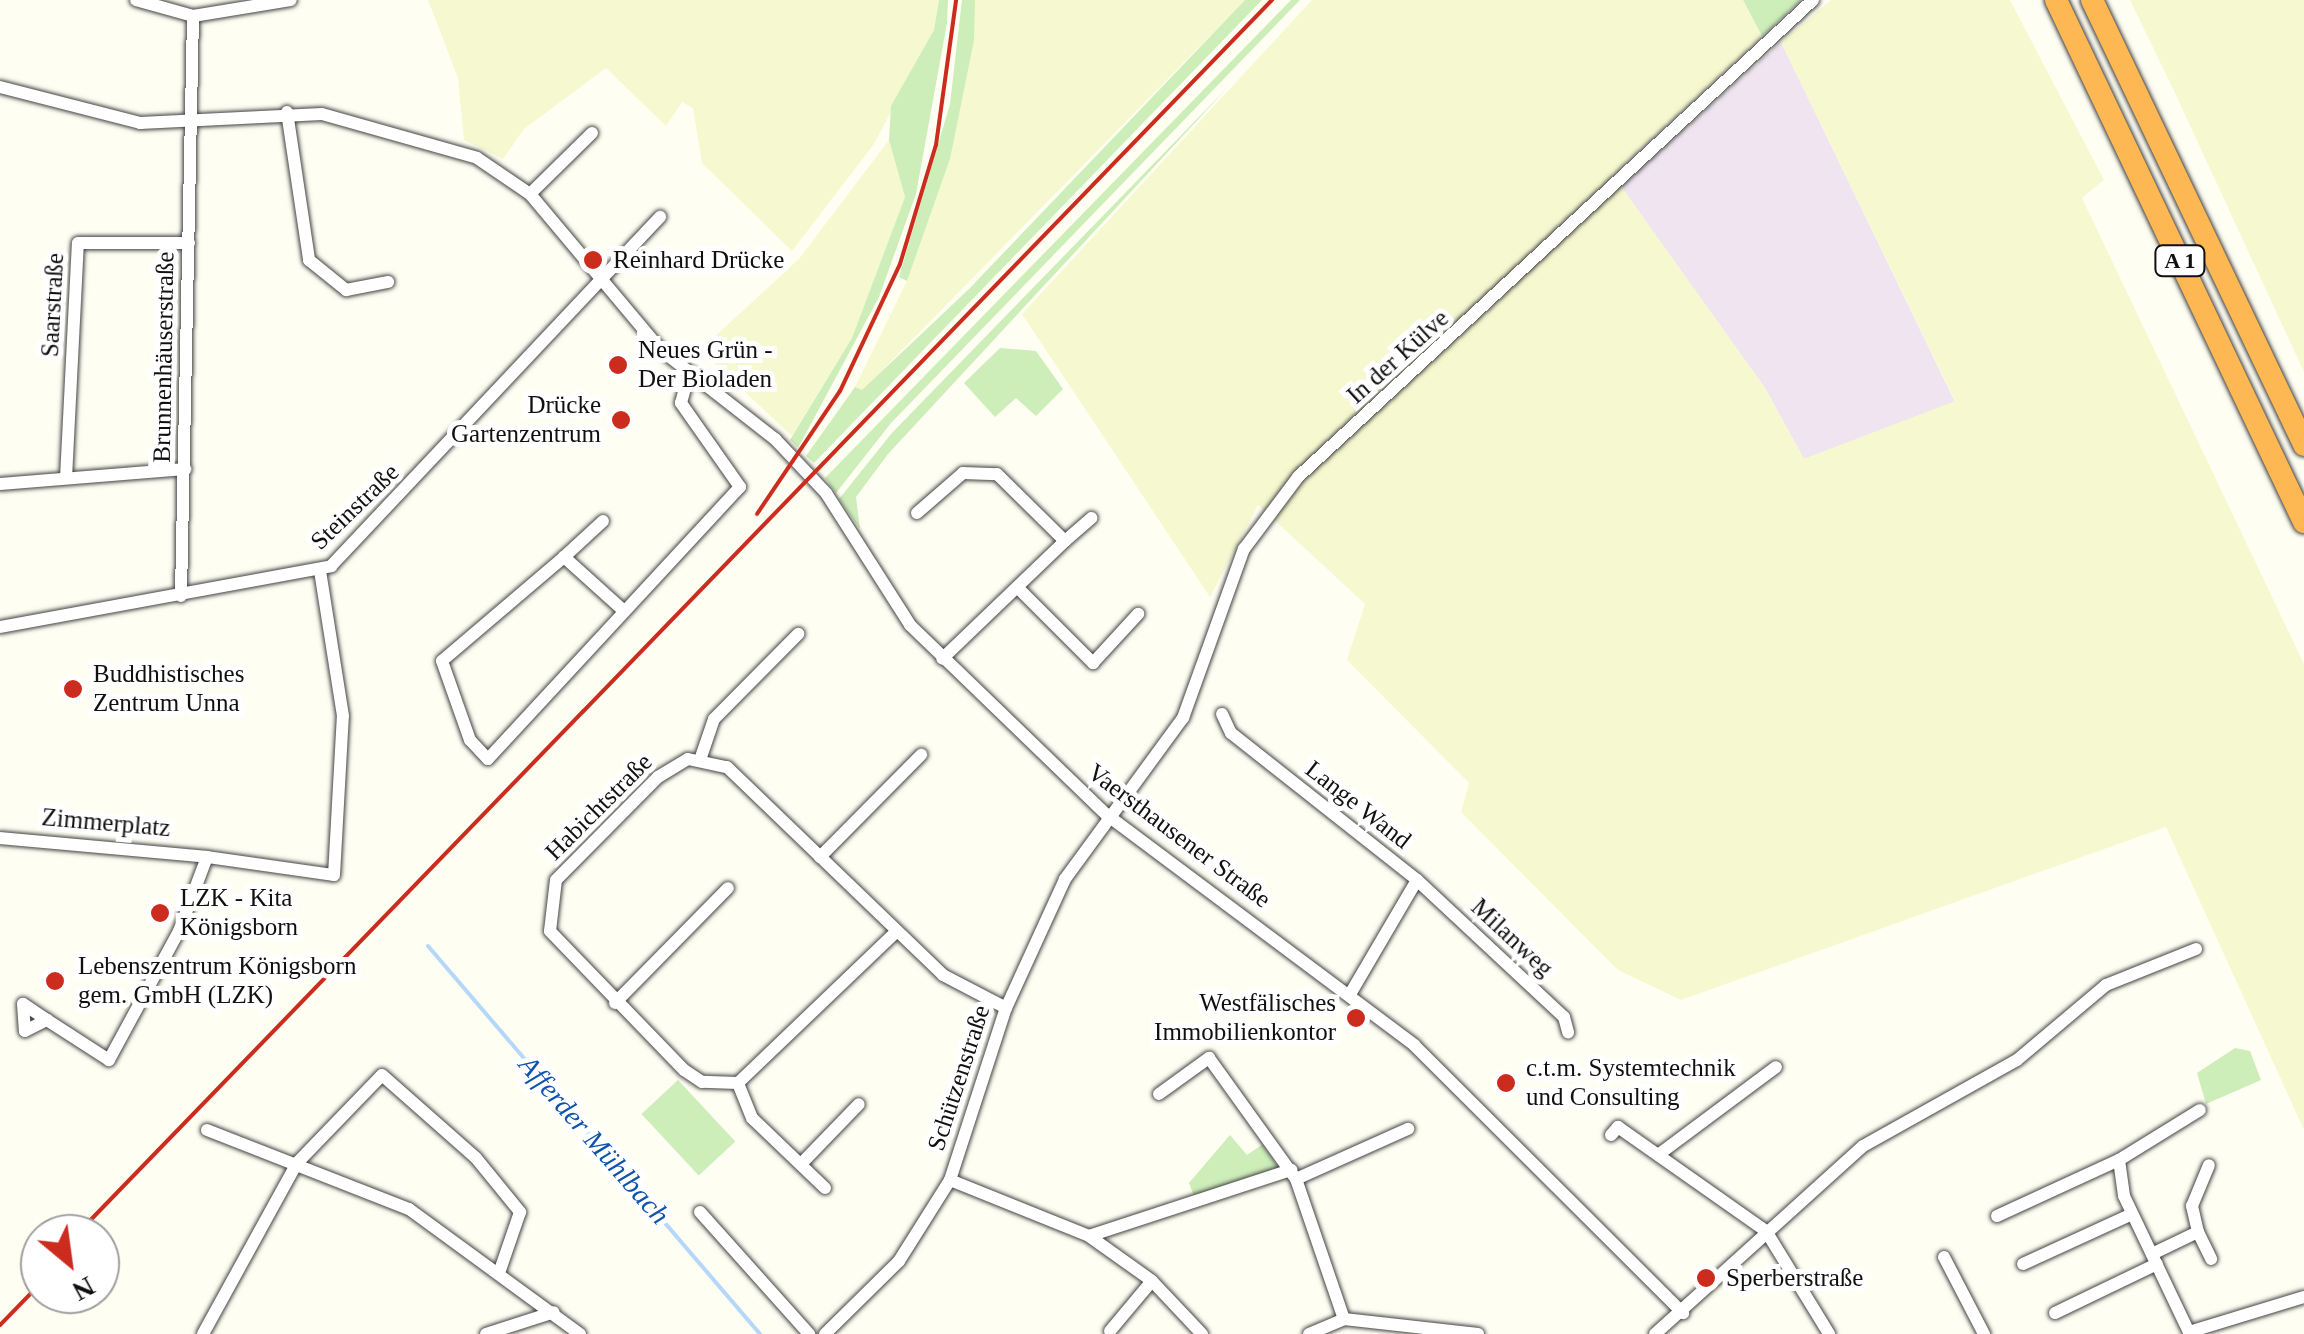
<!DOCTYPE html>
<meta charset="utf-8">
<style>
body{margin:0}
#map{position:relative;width:2304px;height:1334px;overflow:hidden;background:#fffef3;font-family:Georgia,serif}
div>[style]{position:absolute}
.industrial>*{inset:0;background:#efe4ef}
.farmland>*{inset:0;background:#f6f8d0}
.green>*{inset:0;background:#cdedb9;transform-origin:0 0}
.stream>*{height:4px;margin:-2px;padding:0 2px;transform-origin:2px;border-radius:2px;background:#b4d7fa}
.roads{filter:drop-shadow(0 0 2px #434343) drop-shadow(0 0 2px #434343)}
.street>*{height:12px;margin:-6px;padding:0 6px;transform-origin:6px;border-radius:6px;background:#fff}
.highway>*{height:22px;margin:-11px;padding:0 11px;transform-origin:11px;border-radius:11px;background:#fdb753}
.rail>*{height:4px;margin:-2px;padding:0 2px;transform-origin:2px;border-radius:2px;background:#cb2c1d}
.dots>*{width:28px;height:28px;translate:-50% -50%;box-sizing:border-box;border:5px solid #fff;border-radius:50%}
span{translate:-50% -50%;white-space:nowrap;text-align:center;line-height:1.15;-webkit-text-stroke:10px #fff;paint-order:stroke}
.shield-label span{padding:2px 8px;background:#fff;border:2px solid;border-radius:8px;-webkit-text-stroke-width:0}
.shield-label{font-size:22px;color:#101010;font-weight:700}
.poi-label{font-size:25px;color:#101010}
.left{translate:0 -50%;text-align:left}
.right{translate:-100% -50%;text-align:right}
.street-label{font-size:25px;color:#101010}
.water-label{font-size:28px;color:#0f53ac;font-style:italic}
.north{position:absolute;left:20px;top:1214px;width:100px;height:100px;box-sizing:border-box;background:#fff;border:2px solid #9f9f9f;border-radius:50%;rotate:151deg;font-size:28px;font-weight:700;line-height:40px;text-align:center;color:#101010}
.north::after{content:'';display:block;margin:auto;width:35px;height:45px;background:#cb2c1d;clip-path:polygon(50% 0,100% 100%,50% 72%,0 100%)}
</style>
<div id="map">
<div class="industrial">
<i style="clip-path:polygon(1781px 42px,1955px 402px,1804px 459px,1765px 388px,1621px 187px)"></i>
</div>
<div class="farmland">
<i style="clip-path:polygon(428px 0,939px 0,934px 30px,874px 144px,792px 251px,702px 163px,693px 108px,682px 102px,666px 126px,606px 68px,524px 129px,503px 159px,464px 140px,458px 78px)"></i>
<i style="clip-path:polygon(975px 0,1245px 0,862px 391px,855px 387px,907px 281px,950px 159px)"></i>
<i style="clip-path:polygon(1312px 0,1743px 0,1762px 36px,1613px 175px,1765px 388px,1804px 459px,1955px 401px,1781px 42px,1831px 0,2010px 0,2104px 180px,2082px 198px,2304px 664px,2304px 1130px,2166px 827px,1681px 1000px,1618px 970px,1461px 812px,1469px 783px,1347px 660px,1365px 604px,1258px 505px,1210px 597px,1022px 314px)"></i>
<i style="clip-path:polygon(2130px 0,2304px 0,2304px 372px,2175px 93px)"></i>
<i style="clip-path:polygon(889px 140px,905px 197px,852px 338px,792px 436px,700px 350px,799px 259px)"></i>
</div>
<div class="green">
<i style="clip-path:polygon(939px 0,948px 0,947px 23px,916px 194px,879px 297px,798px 448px,790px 440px,852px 338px,905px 197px,889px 140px,891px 106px,934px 30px)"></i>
<i style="clip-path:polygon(962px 0,975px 0,974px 40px,950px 159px,907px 281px,899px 277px,950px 104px)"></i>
<i style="clip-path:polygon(1245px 0,1262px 0,814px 463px,806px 456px,855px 387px,862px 390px,969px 289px)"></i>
<i style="clip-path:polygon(1291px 0,1300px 0,891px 423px,836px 493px,825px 478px)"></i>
<i style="clip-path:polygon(1743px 0,1801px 0,1762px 36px)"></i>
<i style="clip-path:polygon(1229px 86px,888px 454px,856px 497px,860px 529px,839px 499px,891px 434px)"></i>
<i style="clip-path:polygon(1000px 348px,1036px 351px,1063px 389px,1036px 416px,1016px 398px,995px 417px,964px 383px)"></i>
<i style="clip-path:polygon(2235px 1048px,2250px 1051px,2261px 1080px,2206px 1104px,2197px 1073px)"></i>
<i style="left:678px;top:1080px;width:84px;height:50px;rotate:47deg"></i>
<i style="clip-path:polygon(1230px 1135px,1247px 1155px,1263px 1144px,1278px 1168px,1194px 1196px,1189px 1183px)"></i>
</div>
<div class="stream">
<i style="left:428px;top:946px;width:511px;rotate:49.45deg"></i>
</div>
<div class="roads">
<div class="street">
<i style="left:136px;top:0;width:59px;rotate:15.7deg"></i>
<i style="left:193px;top:16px;width:580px;rotate:91.19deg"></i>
<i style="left:193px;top:16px;width:99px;rotate:-9.3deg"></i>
<i style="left:0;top:87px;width:145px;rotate:14.4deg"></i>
<i style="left:140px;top:123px;width:182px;rotate:-2.8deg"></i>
<i style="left:322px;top:114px;width:161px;rotate:15.8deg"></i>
<i style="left:477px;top:158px;width:64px;rotate:34.2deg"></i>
<i style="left:287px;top:112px;width:150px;rotate:81.5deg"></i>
<i style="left:309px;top:260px;width:48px;rotate:39deg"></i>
<i style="left:346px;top:290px;width:43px;rotate:-10.8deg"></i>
<i style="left:592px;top:133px;width:87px;rotate:135.5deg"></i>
<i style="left:530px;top:194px;width:204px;rotate:50deg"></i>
<i style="left:661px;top:350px;width:145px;rotate:38deg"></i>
<i style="left:775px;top:439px;width:74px;rotate:46.6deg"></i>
<i style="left:826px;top:493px;width:156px;rotate:57.5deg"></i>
<i style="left:910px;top:625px;width:274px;rotate:44deg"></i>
<i style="left:1107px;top:815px;width:384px;rotate:36.8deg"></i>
<i style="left:1414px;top:1045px;width:380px;rotate:44.9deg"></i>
<i style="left:66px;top:478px;width:235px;rotate:-87.1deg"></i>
<i style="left:78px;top:243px;width:111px"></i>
<i style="left:0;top:484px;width:186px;rotate:-4.6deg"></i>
<i style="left:917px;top:513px;width:61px;rotate:-41deg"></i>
<i style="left:963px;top:473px;width:34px;rotate:2deg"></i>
<i style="left:997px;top:474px;width:95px;rotate:44.6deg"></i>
<i style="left:1065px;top:541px;width:170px;rotate:136.2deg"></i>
<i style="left:1065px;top:541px;width:35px;rotate:-41deg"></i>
<i style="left:564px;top:557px;width:53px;rotate:-42.7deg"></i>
<i style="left:1019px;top:589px;width:105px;rotate:45deg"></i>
<i style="left:1093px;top:663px;width:67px;rotate:-47.4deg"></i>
<i style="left:624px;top:611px;width:81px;rotate:-138deg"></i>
<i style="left:564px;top:557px;width:160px;rotate:139.6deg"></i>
<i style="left:442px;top:661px;width:84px;rotate:70.5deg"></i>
<i style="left:470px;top:740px;width:26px;rotate:47deg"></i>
<i style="left:488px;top:759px;width:371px;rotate:-47.2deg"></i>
<i style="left:740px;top:487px;width:103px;rotate:-125.1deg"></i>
<i style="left:681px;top:403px;width:28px;rotate:-75deg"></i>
<i style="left:0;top:627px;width:337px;rotate:-10.4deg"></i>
<i style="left:331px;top:566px;width:480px;rotate:-46.7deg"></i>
<i style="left:1222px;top:714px;width:21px;rotate:65deg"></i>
<i style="left:1231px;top:733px;width:237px;rotate:38.3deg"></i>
<i style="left:1417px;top:880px;width:132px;rotate:120.4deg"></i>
<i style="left:701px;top:757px;width:40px;rotate:-71.1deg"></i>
<i style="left:714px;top:719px;width:120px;rotate:-45.3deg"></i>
<i style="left:0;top:838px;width:208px;rotate:5.2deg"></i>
<i style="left:207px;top:857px;width:79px;rotate:110.7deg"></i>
<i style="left:179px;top:931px;width:147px;rotate:118.5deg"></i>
<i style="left:109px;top:1060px;width:74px;rotate:-147.2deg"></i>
<i style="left:47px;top:1020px;width:29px;rotate:-146deg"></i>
<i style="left:23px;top:1004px;width:27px;rotate:86deg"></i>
<i style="left:25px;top:1031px;width:25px;rotate:-27deg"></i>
<i style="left:207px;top:857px;width:128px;rotate:8.1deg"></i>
<i style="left:334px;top:875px;width:159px;rotate:-86.8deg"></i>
<i style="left:343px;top:716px;width:147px;rotate:-99deg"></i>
<i style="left:820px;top:857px;width:144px;rotate:-45.3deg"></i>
<i style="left:1417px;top:880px;width:201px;rotate:43deg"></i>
<i style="left:1564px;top:1017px;width:16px;rotate:75deg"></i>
<i style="left:615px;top:1003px;width:161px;rotate:-45.5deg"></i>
<i style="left:738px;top:1083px;width:219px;rotate:-43.7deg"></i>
<i style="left:1159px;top:1094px;width:62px;rotate:-35.8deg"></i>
<i style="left:1209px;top:1058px;width:149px;rotate:54.3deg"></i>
<i style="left:1296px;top:1179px;width:148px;rotate:71.1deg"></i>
<i style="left:207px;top:1130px;width:217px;rotate:21.4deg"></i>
<i style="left:409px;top:1209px;width:212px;rotate:36.2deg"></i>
<i style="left:1611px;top:1135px;width:11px;rotate:-49deg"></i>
<i style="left:1618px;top:1127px;width:181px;rotate:35.1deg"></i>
<i style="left:1766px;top:1231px;width:121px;rotate:58.5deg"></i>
<i style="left:1658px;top:1155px;width:147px;rotate:-36.7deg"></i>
<i style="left:2119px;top:1160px;width:95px;rotate:-31.7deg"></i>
<i style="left:801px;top:1164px;width:83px;rotate:-46deg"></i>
<i style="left:1296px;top:1179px;width:123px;rotate:-24.1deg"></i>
<i style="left:950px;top:1180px;width:150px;rotate:21.9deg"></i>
<i style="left:1089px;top:1236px;width:77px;rotate:35.5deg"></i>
<i style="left:1152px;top:1281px;width:73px;rotate:46.7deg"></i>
<i style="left:825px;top:1188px;width:101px;rotate:-136.2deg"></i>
<i style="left:752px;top:1118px;width:38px;rotate:-112deg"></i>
<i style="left:738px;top:1083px;width:36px;rotate:-178deg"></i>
<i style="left:702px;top:1082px;width:22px;rotate:-146deg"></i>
<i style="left:684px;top:1070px;width:193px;rotate:-134deg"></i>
<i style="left:550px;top:931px;width:51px;rotate:-83.3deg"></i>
<i style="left:556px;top:880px;width:145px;rotate:-45.3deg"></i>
<i style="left:658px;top:777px;width:35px;rotate:-31deg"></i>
<i style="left:688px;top:759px;width:40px;rotate:12deg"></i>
<i style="left:727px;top:767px;width:300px;rotate:43.9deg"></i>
<i style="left:943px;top:975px;width:71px;rotate:27.6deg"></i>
<i style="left:700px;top:1212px;width:164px;rotate:48.2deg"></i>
<i style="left:1997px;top:1216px;width:134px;rotate:-24.7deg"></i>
<i style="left:2119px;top:1160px;width:36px;rotate:82deg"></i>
<i style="left:2124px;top:1196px;width:151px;rotate:64.5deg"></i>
<i style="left:2189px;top:1332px;width:120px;rotate:-16.9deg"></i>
<i style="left:2198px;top:1232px;width:30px;rotate:64deg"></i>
<i style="left:1089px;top:1236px;width:213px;rotate:-18.1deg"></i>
<i style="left:2152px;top:1254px;width:51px;rotate:-25.6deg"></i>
<i style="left:2198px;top:1232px;width:27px;rotate:-103deg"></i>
<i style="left:2192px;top:1206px;width:44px;rotate:-67.5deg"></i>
<i style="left:1944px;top:1257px;width:87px;rotate:62.5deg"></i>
<i style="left:2023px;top:1264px;width:120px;rotate:-24.6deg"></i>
<i style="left:2055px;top:1313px;width:113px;rotate:-25.7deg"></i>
<i style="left:1110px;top:1331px;width:65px;rotate:-50deg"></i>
<i style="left:203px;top:1334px;width:195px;rotate:-61.2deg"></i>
<i style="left:297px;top:1163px;width:122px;rotate:-46deg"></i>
<i style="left:382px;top:1075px;width:125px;rotate:41.4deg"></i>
<i style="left:476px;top:1158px;width:70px;rotate:50.8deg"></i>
<i style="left:520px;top:1212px;width:61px;rotate:109deg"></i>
<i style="left:486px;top:1334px;width:71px;rotate:-17.9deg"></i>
<i style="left:825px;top:1334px;width:104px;rotate:-44.6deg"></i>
<i style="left:899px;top:1261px;width:96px;rotate:-57.8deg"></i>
<i style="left:950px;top:1180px;width:181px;rotate:-72deg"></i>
<i style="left:1006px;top:1008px;width:142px;rotate:-65.4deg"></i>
<i style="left:1065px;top:879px;width:200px;rotate:-53.8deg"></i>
<i style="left:1183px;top:718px;width:180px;rotate:-70.2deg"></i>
<i style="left:1244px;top:549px;width:90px;rotate:-53.1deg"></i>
<i style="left:1298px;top:477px;width:702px;rotate:-42.81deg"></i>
<i style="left:1309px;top:1334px;width:38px;rotate:-23deg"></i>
<i style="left:1344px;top:1319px;width:135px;rotate:6.4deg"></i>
<i style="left:1655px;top:1334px;width:280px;rotate:-42.1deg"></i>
<i style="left:1863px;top:1146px;width:176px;rotate:-29.2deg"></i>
<i style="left:2017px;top:1060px;width:116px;rotate:-40.1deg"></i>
<i style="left:2106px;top:985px;width:97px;rotate:-21.8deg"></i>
</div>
<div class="highway">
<i style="left:2056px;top:0;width:578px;rotate:64.59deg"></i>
<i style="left:2092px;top:0;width:493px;rotate:64.5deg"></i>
</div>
</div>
<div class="rail">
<i style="left:757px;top:514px;width:148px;rotate:-56deg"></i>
<i style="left:840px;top:391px;width:140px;rotate:-64.7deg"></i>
<i style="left:900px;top:264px;width:124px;rotate:-73.2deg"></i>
<i style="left:936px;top:145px;width:146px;rotate:-82.1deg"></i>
<i style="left:77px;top:1234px;width:1718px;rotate:-45.92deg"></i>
<i style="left:0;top:1325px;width:57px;rotate:-45.7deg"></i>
</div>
<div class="dots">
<i style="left:593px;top:260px;background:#cb2c1d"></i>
<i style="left:618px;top:365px;background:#cb2c1d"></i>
<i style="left:621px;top:420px;background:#cb2c1d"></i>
<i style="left:73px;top:689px;background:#cb2c1d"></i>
<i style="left:160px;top:913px;background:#cb2c1d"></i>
<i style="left:55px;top:981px;background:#cb2c1d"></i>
<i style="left:1356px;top:1018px;background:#cb2c1d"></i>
<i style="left:1506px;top:1083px;background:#cb2c1d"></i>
<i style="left:1706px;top:1278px;background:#cb2c1d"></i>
</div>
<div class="shield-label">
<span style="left:2180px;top:261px">A 1</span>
</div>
<div class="poi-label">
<span class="left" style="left:613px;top:260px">Reinhard Drücke</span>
<span class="left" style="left:638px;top:365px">Neues Grün -<br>Der Bioladen</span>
<span class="right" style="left:601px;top:420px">Drücke<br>Gartenzentrum</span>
<span class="left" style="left:93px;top:689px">Buddhistisches<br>Zentrum Unna</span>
<span class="left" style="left:180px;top:913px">LZK - Kita<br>Königsborn</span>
<span class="left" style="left:78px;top:981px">Lebenszentrum Königsborn<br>gem. GmbH (LZK)</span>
<span class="right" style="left:1336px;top:1018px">Westfälisches<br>Immobilienkontor</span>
<span class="left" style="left:1526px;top:1083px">c.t.m. Systemtechnik<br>und Consulting</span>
<span class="left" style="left:1726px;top:1278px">Sperberstraße</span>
</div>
<div class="street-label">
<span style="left:53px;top:305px;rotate:-87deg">Saarstraße</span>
<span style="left:164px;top:357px;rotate:-89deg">Brunnenhäuserstraße</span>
<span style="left:1398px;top:357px;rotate:-42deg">In der Külve</span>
<span style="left:355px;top:507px;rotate:-44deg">Steinstraße</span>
<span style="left:1358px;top:805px;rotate:38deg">Lange Wand</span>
<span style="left:599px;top:807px;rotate:-45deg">Habichtstraße</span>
<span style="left:106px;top:823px;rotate:5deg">Zimmerplatz</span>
<span style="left:1179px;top:836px;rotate:37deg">Vaersthausener Straße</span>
<span style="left:1512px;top:938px;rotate:43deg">Milanweg</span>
<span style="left:959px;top:1078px;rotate:-72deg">Schützenstraße</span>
</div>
<div class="water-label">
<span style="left:594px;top:1140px;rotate:49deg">Afferder Mühlbach</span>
</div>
<div class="north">N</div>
</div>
